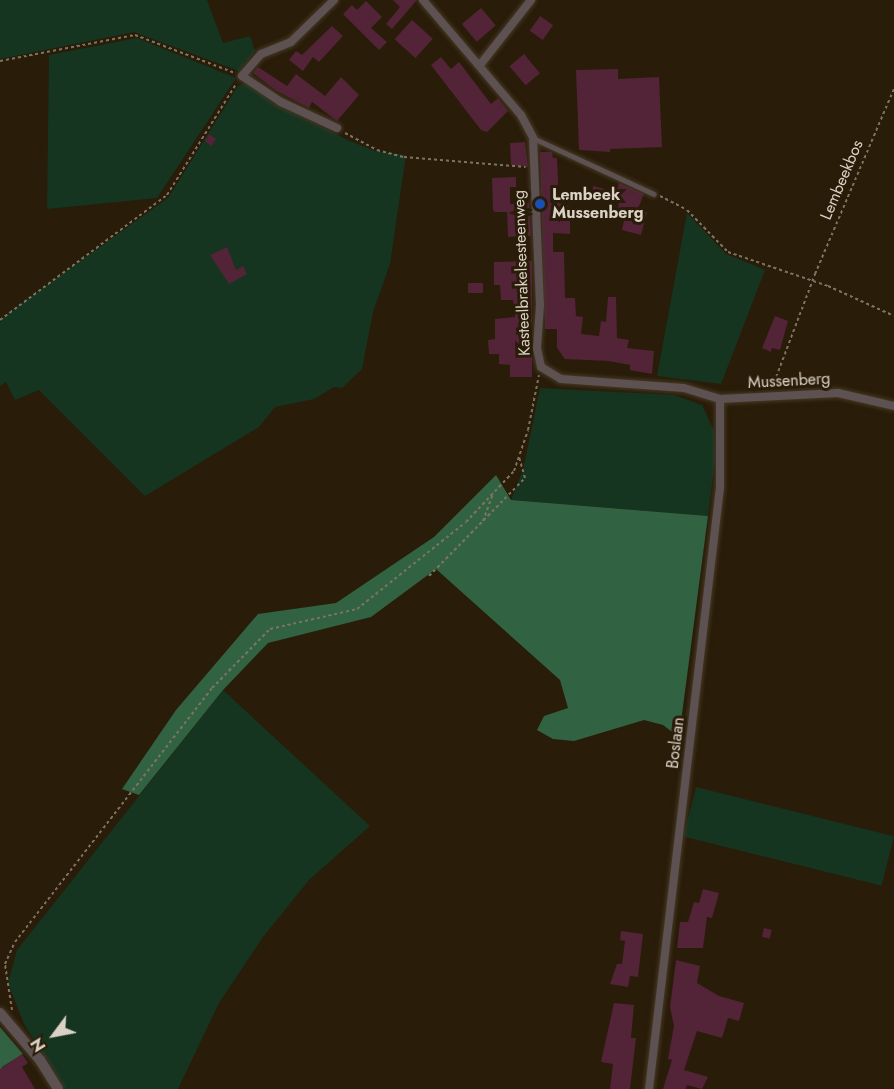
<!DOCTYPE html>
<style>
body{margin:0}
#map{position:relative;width:894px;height:1089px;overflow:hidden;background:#291c08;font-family:Jost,sans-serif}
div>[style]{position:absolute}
.green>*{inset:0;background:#153520;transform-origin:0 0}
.forest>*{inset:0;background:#316342}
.building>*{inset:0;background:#532338;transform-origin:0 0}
.path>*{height:2px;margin-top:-1px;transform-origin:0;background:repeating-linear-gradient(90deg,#7e7362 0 3px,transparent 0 6px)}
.roads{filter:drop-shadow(0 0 2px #453926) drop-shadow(0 0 2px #453926)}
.service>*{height:4.5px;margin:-2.25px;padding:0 2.25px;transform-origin:2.25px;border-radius:2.25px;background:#5d5152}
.minor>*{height:8px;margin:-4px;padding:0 4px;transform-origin:4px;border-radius:4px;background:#5d5152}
.tertiary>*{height:10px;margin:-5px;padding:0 5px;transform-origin:5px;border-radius:5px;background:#5d5152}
.dots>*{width:16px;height:16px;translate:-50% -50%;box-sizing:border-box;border:3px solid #291c08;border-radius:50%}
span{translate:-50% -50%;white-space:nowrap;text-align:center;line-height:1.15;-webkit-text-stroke:6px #291c08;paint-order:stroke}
.street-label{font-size:16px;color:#dbd2c6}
.poi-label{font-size:16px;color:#dbd2c6;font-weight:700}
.left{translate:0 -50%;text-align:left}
.north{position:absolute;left:24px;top:1005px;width:60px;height:60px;-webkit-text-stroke:4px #291c08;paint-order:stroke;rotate:238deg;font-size:16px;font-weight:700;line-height:24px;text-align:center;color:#dbd2c6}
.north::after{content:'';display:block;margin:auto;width:21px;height:27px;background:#dbd2c6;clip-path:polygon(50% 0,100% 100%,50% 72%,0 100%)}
</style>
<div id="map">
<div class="green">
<i style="clip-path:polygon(0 0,207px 0,223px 43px,250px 36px,255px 51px,239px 71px,134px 32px,0 59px)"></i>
<i style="clip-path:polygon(137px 38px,236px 78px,157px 198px,47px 209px,49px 55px)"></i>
<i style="clip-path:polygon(246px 83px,273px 103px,350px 141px,375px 151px,406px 155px,390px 264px,373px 312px,362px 369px,342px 388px,334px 387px,314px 399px,275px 407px,259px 427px,145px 496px,39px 390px,15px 400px,6px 382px,0 386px,0 323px,5px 315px,168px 198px,238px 86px)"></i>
<i style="clip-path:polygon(687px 213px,726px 254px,765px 270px,721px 384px,657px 376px)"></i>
<i style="clip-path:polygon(540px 388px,674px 395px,702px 405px,714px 431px,715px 459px,708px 516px,511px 500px,523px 470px)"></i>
<i style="clip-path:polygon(223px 690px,370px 826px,309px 880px,263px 937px,219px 1003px,178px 1089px,65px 1089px,24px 1024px,8px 983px,17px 950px)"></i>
<i style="left:696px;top:787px;width:204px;height:51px;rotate:14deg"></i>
</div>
<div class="forest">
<i style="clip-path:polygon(496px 475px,511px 500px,708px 516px,679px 737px,663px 725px,644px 720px,574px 741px,553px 739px,537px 730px,544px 716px,568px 708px,560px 680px,436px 569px,371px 617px,268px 643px,223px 690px,139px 795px,122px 789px,176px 710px,258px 614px,336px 603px,434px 537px)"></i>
<i style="clip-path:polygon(0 1027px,23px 1054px,2px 1067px,13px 1085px,0 1089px)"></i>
</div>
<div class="building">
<i style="clip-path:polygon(393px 0,417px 0,392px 29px,386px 24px,400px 7px)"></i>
<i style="clip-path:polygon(366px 1px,382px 17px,371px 28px,387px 42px,379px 50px,343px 14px,352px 5px,357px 10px)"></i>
<i style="left:481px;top:8px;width:23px;height:25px;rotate:50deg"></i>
<i style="left:540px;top:16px;width:16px;height:18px;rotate:35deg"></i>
<i style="left:412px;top:20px;width:28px;height:26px;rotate:42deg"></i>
<i style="clip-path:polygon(332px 26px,343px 36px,319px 62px,313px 57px,303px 71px,289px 60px,296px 51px,302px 55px)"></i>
<i style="left:524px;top:54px;width:25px;height:19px;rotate:50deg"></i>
<i style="clip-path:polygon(441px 57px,451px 69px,459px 62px,491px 104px,498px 98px,508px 111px,487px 132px,481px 130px,431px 65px)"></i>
<i style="clip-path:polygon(258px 67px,287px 86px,296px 74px,325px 96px,341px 77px,359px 95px,337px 121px,312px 102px,309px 108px,275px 90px,253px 73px)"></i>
<i style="clip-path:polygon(618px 69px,618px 79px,659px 77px,662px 147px,610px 149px,610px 152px,579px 150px,576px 70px)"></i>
<i style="clip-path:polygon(209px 134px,216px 139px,211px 146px,205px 141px)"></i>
<i style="clip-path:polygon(525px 142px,528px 167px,511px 165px,510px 143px)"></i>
<i style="clip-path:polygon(540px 152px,552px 152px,553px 158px,557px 158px,559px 203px,570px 207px,570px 234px,553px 233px,553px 252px,564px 252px,565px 298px,575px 298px,576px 316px,583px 317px,581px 334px,599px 336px,601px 321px,606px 322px,608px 297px,616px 297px,617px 338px,629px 340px,627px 348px,654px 351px,652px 374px,630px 370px,630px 365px,609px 361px,565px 359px,557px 348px,557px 329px,545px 329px)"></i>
<i style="clip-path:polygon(516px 177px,516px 187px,510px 187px,510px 204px,529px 203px,531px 236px,508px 237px,507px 212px,494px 212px,493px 209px,492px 178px)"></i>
<i style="clip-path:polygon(619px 183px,644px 194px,637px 211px,647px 212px,641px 235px,622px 230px,625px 216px,618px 213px,619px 200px,592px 198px,593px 186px,616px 192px)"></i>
<i style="clip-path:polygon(227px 247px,236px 270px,243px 266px,247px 274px,229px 284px,210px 255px)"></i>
<i style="clip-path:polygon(532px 261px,532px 377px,510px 377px,510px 365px,499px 364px,499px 354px,489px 354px,488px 340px,495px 339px,495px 319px,515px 317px,513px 300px,501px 300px,500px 285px,494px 285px,494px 262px)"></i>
<i style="left:468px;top:283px;width:15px;height:10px"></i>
<i style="clip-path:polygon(775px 316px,788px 321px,780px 350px,772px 348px,771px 352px,762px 348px)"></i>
<i style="clip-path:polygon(703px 889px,719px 893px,712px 918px,707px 917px,703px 948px,677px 948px,680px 922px,688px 922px,694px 902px,699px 903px)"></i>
<i style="left:764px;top:928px;width:8px;height:9px;rotate:14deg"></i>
<i style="clip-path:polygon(621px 931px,643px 934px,638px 977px,630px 976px,628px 987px,610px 984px,617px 964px,622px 964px,625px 941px,620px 940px)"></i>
<i style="clip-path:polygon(676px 960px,700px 966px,697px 983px,719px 996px,744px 1003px,739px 1021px,728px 1018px,722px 1038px,697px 1031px,684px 1070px,708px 1077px,702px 1089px,687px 1085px,686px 1089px,663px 1089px,672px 1060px,668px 1059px,674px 1026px,670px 1007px)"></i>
<i style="clip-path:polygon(614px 1003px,634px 1005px,631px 1038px,636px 1038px,630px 1089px,610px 1089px,613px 1064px,601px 1062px)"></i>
<i style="clip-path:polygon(22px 1054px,28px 1063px,22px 1067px,35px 1089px,0 1089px,0 1069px)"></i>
</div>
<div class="path">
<i style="left:0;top:61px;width:137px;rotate:-10.9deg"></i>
<i style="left:135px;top:35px;width:107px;rotate:20.8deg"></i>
<i style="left:345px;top:133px;width:36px;rotate:28deg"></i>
<i style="left:377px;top:150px;width:28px;rotate:15deg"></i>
<i style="left:404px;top:157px;width:122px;rotate:4.7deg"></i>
<i style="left:660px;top:196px;width:30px;rotate:27deg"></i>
<i style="left:687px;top:210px;width:59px;rotate:45.7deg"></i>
<i style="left:728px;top:252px;width:106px;rotate:18.8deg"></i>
<i style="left:828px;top:286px;width:72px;rotate:24.4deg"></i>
<i style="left:0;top:320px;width:209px;rotate:-36.8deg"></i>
<i style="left:167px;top:195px;width:131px;rotate:-58.1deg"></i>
<i style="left:772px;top:388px;width:122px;rotate:-69.3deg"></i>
<i style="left:815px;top:274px;width:201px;rotate:-66.9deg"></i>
<i style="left:483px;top:521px;width:30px;rotate:-70deg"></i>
<i style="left:429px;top:576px;width:137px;rotate:-45.6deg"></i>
<i style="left:525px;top:478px;width:22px;rotate:-106deg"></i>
<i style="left:12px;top:1010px;width:47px;rotate:-98.7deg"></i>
<i style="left:5px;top:964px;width:24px;rotate:-66deg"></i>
<i style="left:15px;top:942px;width:321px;rotate:-52.2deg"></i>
<i style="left:212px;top:688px;width:83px;rotate:-45.5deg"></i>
<i style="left:270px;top:629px;width:89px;rotate:-12.9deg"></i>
<i style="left:357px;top:609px;width:139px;rotate:-38.6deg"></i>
<i style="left:466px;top:522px;width:70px;rotate:-46.7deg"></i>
<i style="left:514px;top:471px;width:43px;rotate:-71.1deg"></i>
<i style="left:528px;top:430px;width:56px;rotate:-78.7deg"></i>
</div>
<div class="roads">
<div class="service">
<i style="left:533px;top:138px;width:133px;rotate:24.8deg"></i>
</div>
<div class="minor">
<i style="left:334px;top:0;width:60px;rotate:135.7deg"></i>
<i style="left:291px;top:42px;width:32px;rotate:158deg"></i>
<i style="left:261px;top:54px;width:29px;rotate:131deg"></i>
<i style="left:242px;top:76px;width:47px;rotate:33.7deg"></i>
<i style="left:281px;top:102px;width:62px;rotate:24.9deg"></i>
<i style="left:423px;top:0;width:151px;rotate:49.6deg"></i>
<i style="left:521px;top:115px;width:26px;rotate:62deg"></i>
<i style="left:533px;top:138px;width:167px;rotate:87.6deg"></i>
<i style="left:540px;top:305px;width:43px;rotate:94deg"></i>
<i style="left:537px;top:348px;width:19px;rotate:78deg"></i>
<i style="left:541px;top:367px;width:23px;rotate:31deg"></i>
<i style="left:561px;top:379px;width:123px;rotate:4.2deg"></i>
<i style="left:684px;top:388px;width:38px;rotate:17deg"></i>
<i style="left:720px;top:399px;width:118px;rotate:-2.9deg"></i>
<i style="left:838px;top:393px;width:57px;rotate:13.1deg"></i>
<i style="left:480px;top:65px;width:83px;rotate:-51.9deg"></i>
<i style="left:649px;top:1089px;width:606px;rotate:-83.27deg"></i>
<i style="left:720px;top:487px;width:88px;rotate:-90deg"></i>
</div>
<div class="tertiary">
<i style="left:0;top:1013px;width:62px;rotate:49.6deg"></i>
<i style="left:40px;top:1060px;width:34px;rotate:58deg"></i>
</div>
</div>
<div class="dots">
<i style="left:540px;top:204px;background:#1a4fb4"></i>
</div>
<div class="street-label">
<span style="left:842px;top:180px;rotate:-67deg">Lembeekbos</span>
<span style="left:522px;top:273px;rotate:-92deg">Kasteelbrakelsesteenweg</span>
<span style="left:789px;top:381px;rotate:-3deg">Mussenberg</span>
<span style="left:676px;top:743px;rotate:-83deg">Boslaan</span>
</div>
<div class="poi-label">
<span class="left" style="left:552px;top:204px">Lembeek<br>Mussenberg</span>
</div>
<div class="north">N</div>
</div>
